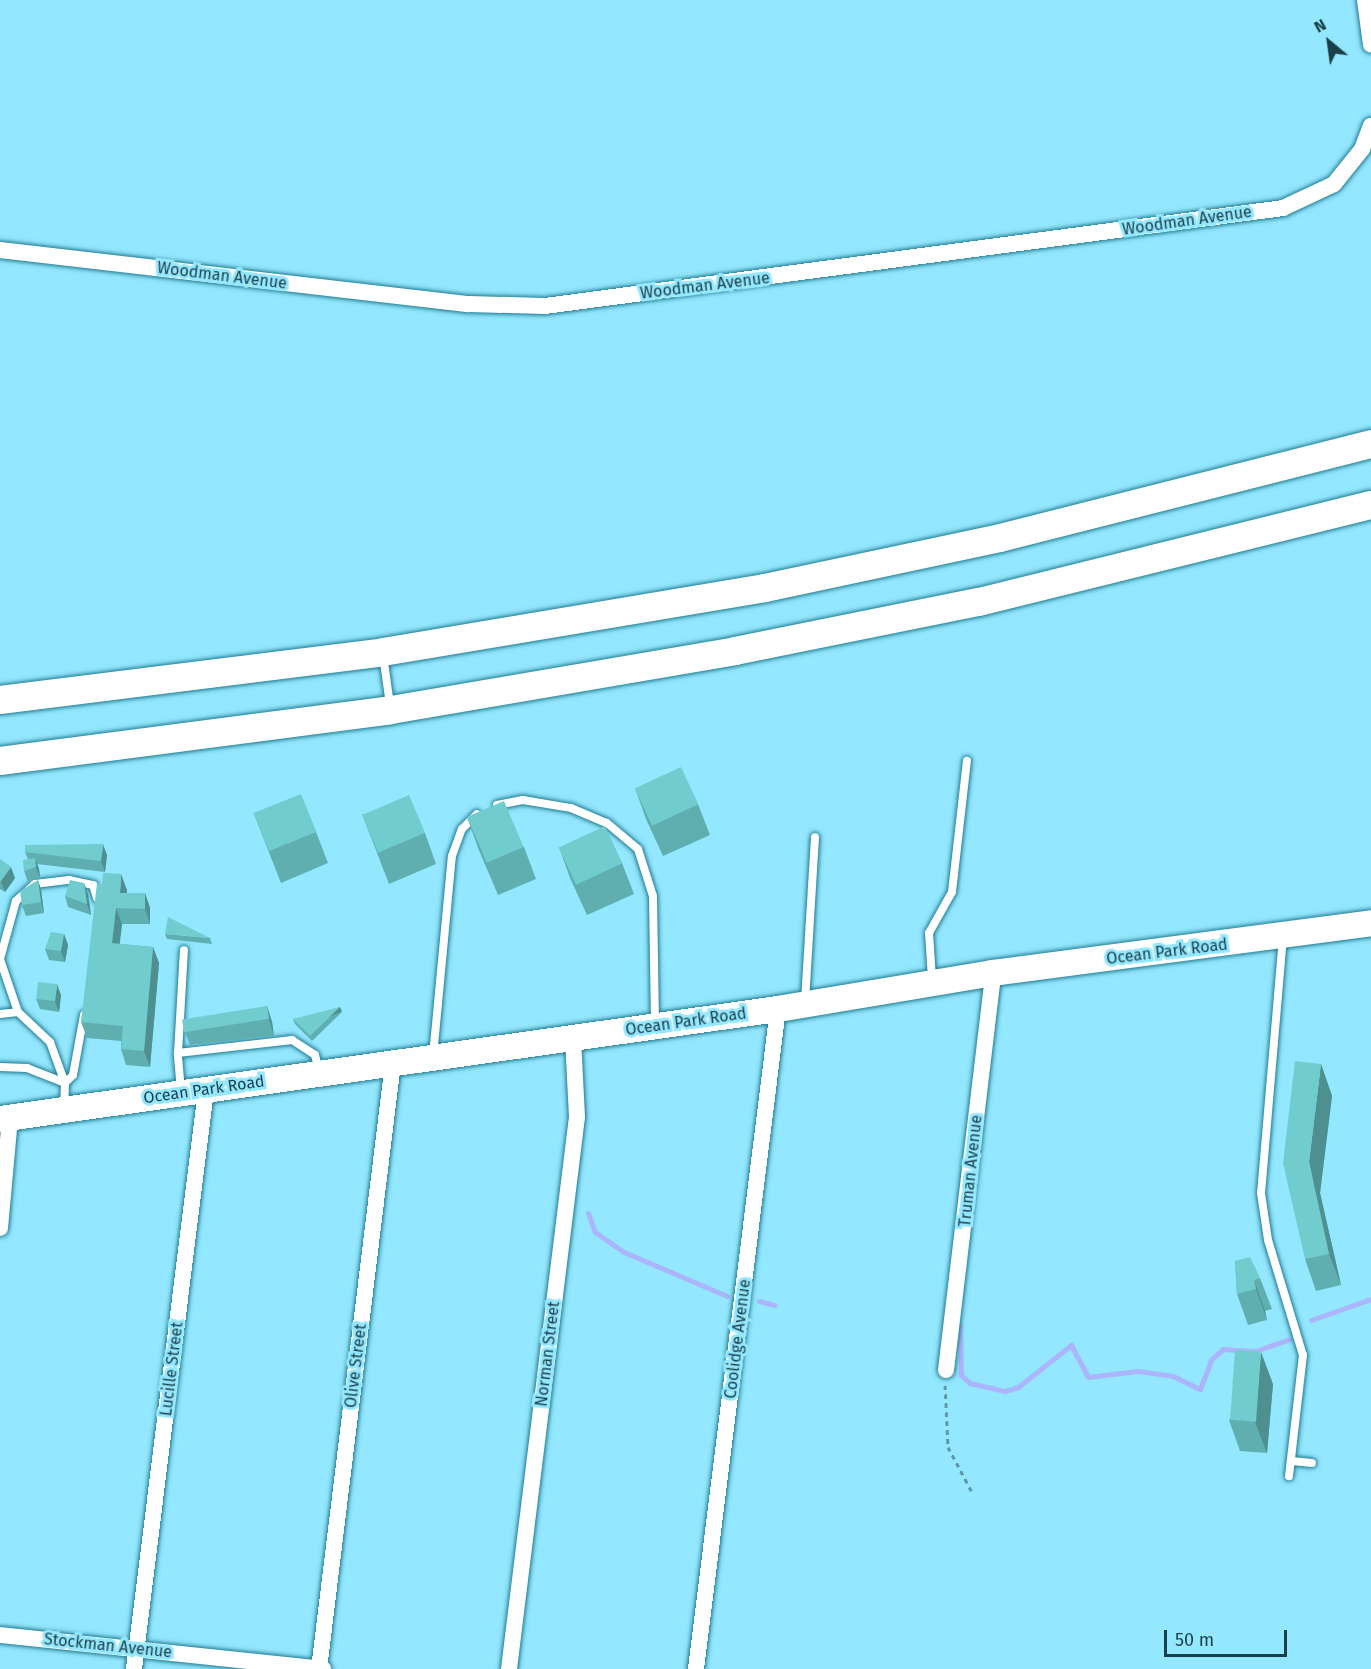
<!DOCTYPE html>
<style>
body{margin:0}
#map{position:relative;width:1371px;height:1669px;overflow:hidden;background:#93e7fe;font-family:"Fira Sans",sans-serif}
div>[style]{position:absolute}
.stream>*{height:5px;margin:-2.5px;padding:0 2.5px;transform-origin:2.5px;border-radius:2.5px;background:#abb5fb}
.path>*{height:3px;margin-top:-1.5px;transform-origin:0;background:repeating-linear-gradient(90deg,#5b98a9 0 4.5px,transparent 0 9px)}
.roads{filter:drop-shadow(0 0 2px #1f7c91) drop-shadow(0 0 2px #1f7c91)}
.lane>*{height:8px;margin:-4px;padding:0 4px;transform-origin:4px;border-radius:4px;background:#fff}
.street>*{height:16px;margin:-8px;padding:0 8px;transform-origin:8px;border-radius:8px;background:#fff}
.primary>*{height:26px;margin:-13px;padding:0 13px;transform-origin:13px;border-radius:13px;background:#fff}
.highway>*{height:28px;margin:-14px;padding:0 14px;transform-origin:14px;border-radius:14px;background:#fff}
.wall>*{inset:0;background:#60afb0}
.shaded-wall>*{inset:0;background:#4e8f90;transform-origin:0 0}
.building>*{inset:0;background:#70cccd;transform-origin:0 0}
span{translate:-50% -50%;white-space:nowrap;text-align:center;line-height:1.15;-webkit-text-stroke:6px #93e7fe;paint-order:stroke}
.street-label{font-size:16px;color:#1b3f48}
.north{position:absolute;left:1299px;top:12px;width:60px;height:60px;-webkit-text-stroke:4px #93e7fe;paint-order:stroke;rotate:331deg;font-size:16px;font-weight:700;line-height:24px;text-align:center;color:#1b3f48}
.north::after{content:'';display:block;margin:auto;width:21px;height:27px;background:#1b3f48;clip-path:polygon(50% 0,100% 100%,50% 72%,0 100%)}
.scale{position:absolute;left:1164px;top:1630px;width:123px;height:27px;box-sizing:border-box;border:3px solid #1b3f48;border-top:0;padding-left:8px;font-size:18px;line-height:21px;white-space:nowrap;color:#1b3f48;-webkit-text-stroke:4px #93e7fe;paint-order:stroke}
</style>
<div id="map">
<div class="stream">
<i style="left:588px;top:1213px;width:20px;rotate:70deg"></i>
<i style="left:595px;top:1232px;width:35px;rotate:35deg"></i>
<i style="left:624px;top:1252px;width:112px;rotate:23.1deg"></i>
<i style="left:759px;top:1301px;width:16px;rotate:15deg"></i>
<i style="left:1311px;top:1320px;width:64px;rotate:-19.3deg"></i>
<i style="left:960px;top:1325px;width:50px;rotate:88.9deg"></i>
<i style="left:961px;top:1375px;width:12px;rotate:42deg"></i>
<i style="left:970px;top:1383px;width:36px;rotate:13deg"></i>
<i style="left:1005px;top:1391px;width:14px;rotate:-17deg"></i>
<i style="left:1018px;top:1387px;width:68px;rotate:-38.4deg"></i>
<i style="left:1071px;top:1345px;width:36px;rotate:62deg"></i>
<i style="left:1088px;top:1377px;width:50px;rotate:-6.8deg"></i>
<i style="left:1138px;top:1371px;width:35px;rotate:8deg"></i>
<i style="left:1173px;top:1376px;width:30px;rotate:26deg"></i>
<i style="left:1200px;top:1389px;width:31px;rotate:-69deg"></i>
<i style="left:1211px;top:1360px;width:16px;rotate:-43deg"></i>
<i style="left:1223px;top:1349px;width:32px;rotate:4deg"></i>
<i style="left:1255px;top:1351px;width:36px;rotate:-19deg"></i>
</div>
<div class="path">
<i style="left:945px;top:1385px;width:62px;rotate:87.2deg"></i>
<i style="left:948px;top:1447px;width:53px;rotate:62deg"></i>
</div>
<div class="roads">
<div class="lane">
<i style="left:383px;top:655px;width:50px;rotate:82deg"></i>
<i style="left:497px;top:805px;width:26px;rotate:-11deg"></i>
<i style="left:523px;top:800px;width:49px;rotate:9.5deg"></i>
<i style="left:571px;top:808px;width:39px;rotate:23deg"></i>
<i style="left:607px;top:823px;width:40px;rotate:40deg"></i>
<i style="left:638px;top:849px;width:49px;rotate:72.3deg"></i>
<i style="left:653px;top:896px;width:127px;rotate:89.1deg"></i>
<i style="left:1283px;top:937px;width:257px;rotate:94.9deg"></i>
<i style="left:1261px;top:1193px;width:48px;rotate:81.5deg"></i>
<i style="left:1268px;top:1240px;width:120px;rotate:73.1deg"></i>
<i style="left:1303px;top:1355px;width:122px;rotate:96.6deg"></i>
<i style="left:932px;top:979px;width:46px;rotate:-93.7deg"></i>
<i style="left:929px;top:933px;width:47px;rotate:-60.7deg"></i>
<i style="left:952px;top:892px;width:132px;rotate:-83.5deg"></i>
<i style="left:805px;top:1001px;width:164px;rotate:-86.5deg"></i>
<i style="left:18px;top:1012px;width:56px;rotate:-108.8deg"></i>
<i style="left:0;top:959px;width:60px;rotate:-74.6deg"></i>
<i style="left:16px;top:901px;width:25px;rotate:-42deg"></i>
<i style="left:35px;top:884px;width:34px;rotate:-7deg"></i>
<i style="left:69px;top:880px;width:25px;rotate:12deg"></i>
<i style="left:93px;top:885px;width:14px;rotate:73deg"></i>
<i style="left:0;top:1014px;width:18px;rotate:-6deg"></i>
<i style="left:18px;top:1012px;width:44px;rotate:43.2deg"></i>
<i style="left:50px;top:1042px;width:44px;rotate:69.9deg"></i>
<i style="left:65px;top:1083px;width:24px;rotate:92deg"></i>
<i style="left:178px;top:1053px;width:103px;rotate:-86.7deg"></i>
<i style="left:433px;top:1056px;width:201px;rotate:-84.6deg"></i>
<i style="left:452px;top:856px;width:29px;rotate:-70deg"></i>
<i style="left:462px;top:829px;width:21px;rotate:-45deg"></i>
<i style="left:0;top:1067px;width:27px;rotate:2deg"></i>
<i style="left:27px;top:1068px;width:41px;rotate:21.5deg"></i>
<i style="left:65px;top:1083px;width:11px;rotate:-45deg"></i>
<i style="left:73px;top:1075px;width:61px;rotate:-79.6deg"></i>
<i style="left:181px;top:1091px;width:38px;rotate:-95deg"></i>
<i style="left:178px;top:1053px;width:115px;rotate:-6.5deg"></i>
<i style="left:292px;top:1040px;width:27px;rotate:33deg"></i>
<i style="left:315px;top:1055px;width:16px;rotate:76deg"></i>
<i style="left:1292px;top:1461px;width:20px;rotate:6deg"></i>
</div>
<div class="street">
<i style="left:1365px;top:0;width:45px;rotate:82.4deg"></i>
<i style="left:0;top:250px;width:472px;rotate:6.6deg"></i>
<i style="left:469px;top:304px;width:76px;rotate:1.5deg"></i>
<i style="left:545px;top:306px;width:744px;rotate:-7.56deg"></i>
<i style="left:1283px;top:208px;width:56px;rotate:-25.2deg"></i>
<i style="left:1334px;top:184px;width:45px;rotate:-51.3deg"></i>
<i style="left:1362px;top:149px;width:25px;rotate:-69deg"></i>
<i style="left:0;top:1228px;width:110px;rotate:-84.8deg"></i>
<i style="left:946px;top:1370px;width:400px;rotate:-83.2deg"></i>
<i style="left:0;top:1635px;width:325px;rotate:6deg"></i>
<i style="left:134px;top:1669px;width:583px;rotate:-82.91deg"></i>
<i style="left:319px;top:1669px;width:611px;rotate:-83.04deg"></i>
<i style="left:509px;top:1669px;width:556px;rotate:-82.98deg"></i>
<i style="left:577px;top:1117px;width:79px;rotate:-92.9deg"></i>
<i style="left:696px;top:1669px;width:665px;rotate:-82.92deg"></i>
</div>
<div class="primary">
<i style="left:0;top:1119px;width:786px;rotate:-8.05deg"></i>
<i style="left:778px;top:1009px;width:218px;rotate:-9.5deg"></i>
<i style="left:993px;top:973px;width:381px;rotate:-7.5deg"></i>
</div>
<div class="highway">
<i style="left:0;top:700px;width:386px;rotate:-7.1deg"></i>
<i style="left:383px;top:652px;width:387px;rotate:-9.5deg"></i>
<i style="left:765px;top:588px;width:240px;rotate:-12deg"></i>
<i style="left:1000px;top:538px;width:383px;rotate:-14.2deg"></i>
<i style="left:0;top:761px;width:394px;rotate:-7.4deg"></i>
<i style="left:391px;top:710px;width:349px;rotate:-9.7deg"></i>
<i style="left:735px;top:651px;width:249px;rotate:-11.4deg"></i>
<i style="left:979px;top:602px;width:404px;rotate:-13.9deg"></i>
</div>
</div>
<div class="wall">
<i style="clip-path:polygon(635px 788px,698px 804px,710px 835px,663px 856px,646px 819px)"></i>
<i style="clip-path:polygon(254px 814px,316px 832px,328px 863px,281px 883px)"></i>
<i style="clip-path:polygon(362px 814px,425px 833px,436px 864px,389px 884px)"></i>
<i style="clip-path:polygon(467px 817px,524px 847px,536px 879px,498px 895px,478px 848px)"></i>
<i style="clip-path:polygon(559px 847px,622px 863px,634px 894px,587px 915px,570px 878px)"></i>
<i style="clip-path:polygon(25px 852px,107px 855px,105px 872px,37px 864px,39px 869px,40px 878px,28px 882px,24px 871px,28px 859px)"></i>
<i style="clip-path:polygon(0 859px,15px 878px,5px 892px,0 889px)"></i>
<i style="clip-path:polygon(38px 880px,41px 890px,44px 913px,26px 916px,22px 905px)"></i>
<i style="clip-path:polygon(84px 883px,88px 894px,91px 915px,68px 907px,65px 896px)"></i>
<i style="clip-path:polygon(102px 885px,127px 890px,127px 893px,145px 893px,150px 908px,150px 924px,122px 924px,119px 944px,153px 947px,159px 963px,150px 1067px,126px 1065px,121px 1049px,121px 1041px,87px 1038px,81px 1022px)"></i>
<i style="clip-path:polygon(64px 934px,68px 945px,65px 962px,49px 960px,45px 949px)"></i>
<i style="clip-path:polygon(165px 934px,210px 938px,212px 944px,167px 939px)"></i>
<i style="clip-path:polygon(61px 995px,59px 1012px,40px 1009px,36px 999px)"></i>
<i style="clip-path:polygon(267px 1006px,272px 1022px,274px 1036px,190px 1045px,184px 1029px)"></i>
<i style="clip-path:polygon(342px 1012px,312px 1041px,295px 1024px,293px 1019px)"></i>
<i style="clip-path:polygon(1321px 1064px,1332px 1096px,1320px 1193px,1341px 1285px,1316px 1291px,1305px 1259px)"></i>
<i style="clip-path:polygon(1235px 1261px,1260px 1278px,1272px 1309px,1265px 1311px,1267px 1320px,1248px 1325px,1237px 1294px)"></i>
<i style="clip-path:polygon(1273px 1384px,1267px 1453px,1240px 1451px,1229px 1420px)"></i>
</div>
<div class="shaded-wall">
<i style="clip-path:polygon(103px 844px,107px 855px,105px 872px,101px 861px)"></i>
<i style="clip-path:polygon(35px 858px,39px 869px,40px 878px,36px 867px)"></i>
<i style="clip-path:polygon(11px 867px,15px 878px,5px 892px,1px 881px)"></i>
<i style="clip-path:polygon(121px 874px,127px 890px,125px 908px,120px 893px)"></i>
<i style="clip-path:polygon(38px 880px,41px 890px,44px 913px,41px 902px)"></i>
<i style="clip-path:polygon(84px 883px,88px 894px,91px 915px,87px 904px)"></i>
<i style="clip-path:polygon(145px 893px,150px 908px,150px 924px,145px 909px)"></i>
<i style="clip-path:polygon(116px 908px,122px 924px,118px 959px,112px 943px)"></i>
<i style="clip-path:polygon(64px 934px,68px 945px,65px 962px,61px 951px)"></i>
<i style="clip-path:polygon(153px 947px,159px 963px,150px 1067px,144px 1051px)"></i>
<i style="clip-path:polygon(57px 984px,61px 995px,59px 1012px,55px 1001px)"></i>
<i style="clip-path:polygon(267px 1006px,272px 1022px,274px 1036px,269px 1019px)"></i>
<i style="left:340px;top:1007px;width:5px;height:42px;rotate:68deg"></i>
<i style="clip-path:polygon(1321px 1064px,1332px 1096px,1320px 1193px,1341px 1285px,1329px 1254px,1309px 1162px)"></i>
<i style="clip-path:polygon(1254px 1280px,1265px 1311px,1267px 1320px,1256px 1289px)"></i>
<i style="clip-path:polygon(1261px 1352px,1273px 1384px,1267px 1453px,1255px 1422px)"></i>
</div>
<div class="building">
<i style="left:681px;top:767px;width:41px;height:51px;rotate:65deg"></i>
<i style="left:301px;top:794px;width:41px;height:51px;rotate:68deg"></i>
<i style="left:409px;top:795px;width:41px;height:51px;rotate:67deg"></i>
<i style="left:504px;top:801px;width:50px;height:40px;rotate:67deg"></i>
<i style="left:605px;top:826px;width:41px;height:51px;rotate:65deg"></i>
<i style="clip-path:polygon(103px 844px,101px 861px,25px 852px,25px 845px)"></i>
<i style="clip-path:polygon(35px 858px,36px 867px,24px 871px,23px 860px)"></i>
<i style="clip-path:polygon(0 859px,11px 867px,1px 881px,0 881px)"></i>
<i style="clip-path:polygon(103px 873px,121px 874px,120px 893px,145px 893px,145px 909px,116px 908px,112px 943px,153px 947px,144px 1051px,121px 1049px,123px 1026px,81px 1022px,97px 883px,102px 885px)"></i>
<i style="clip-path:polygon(38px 880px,41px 902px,22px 905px,20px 891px)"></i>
<i style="clip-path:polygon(70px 880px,84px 883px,87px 904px,65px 896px)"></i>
<i style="clip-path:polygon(168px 917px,210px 938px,165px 934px)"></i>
<i style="clip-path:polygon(51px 932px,64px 934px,61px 951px,45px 949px)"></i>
<i style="left:38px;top:982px;width:19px;height:17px;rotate:6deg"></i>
<i style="left:267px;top:1006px;width:13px;height:86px;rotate:81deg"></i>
<i style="clip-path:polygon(340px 1007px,310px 1036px,293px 1019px)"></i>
<i style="clip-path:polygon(1295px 1061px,1321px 1064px,1309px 1162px,1329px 1254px,1305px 1259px,1283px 1163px)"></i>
<i style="clip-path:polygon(1250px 1257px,1260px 1278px,1254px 1280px,1256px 1289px,1237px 1294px,1235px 1261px)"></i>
<i style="left:1235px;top:1350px;width:26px;height:70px;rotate:4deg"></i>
</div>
<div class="street-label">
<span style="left:1187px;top:221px;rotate:-8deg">Woodman Avenue</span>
<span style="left:222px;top:276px;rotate:7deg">Woodman Avenue</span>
<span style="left:705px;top:286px;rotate:-7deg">Woodman Avenue</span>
<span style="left:1167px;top:952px;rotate:-7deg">Ocean Park Road</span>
<span style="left:686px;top:1022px;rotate:-8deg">Ocean Park Road</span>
<span style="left:204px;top:1090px;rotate:-8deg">Ocean Park Road</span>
<span style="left:971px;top:1171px;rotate:-84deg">Truman Avenue</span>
<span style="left:738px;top:1339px;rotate:-83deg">Coolidge Avenue</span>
<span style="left:548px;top:1354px;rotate:-83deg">Norman Street</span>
<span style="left:356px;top:1366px;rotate:-83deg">Olive Street</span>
<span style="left:172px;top:1369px;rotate:-83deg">Lucille Street</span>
<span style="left:108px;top:1646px;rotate:6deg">Stockman Avenue</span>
</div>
<div class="north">N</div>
<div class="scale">50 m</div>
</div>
